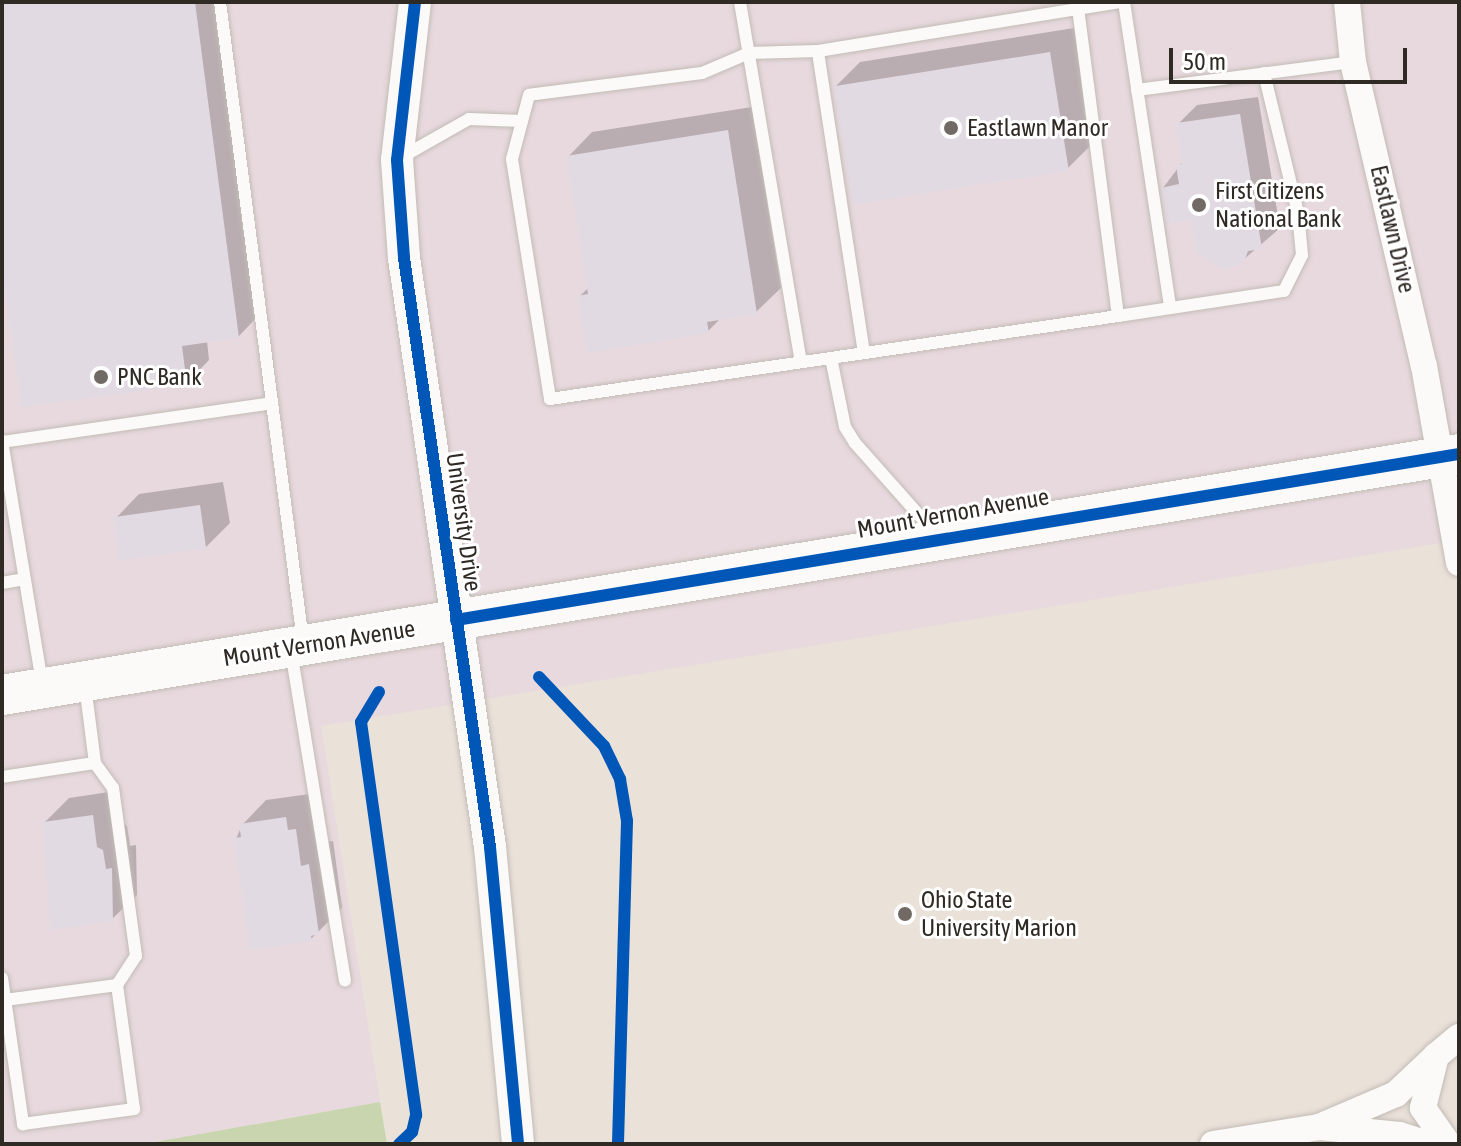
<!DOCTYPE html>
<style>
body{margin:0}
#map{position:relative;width:1461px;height:1146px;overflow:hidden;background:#eae1d9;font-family:"Asap Condensed",sans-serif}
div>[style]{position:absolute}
.commercial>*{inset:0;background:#e8d9de}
.green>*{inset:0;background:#c8d5ae}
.shadow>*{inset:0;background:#0003}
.building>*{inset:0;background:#e2dae2;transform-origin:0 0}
.roads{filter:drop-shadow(0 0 2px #c2bcb6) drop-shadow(0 0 2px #c2bcb6)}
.service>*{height:12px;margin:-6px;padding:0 6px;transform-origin:6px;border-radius:6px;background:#fcfaf9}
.minor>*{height:26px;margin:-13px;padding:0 13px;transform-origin:13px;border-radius:13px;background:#fcfaf9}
.tertiary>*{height:32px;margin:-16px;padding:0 16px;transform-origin:16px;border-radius:16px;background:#fcfaf9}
.primary>*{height:40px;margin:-20px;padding:0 20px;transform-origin:20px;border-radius:20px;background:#fcfaf9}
.cycleway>*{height:12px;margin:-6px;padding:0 6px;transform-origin:6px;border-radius:6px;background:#0057b8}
.dots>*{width:22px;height:22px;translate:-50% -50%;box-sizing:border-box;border:4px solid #fff;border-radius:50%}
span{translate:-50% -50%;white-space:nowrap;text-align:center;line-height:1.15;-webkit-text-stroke:6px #fff;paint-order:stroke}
.poi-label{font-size:24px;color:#302a25}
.left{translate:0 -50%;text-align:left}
.street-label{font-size:24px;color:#302a25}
.frame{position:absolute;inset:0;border:4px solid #302a25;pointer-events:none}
.scale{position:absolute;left:1169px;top:48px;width:238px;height:36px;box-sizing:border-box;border:4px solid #302a25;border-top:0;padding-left:10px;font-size:24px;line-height:28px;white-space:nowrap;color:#302a25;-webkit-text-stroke:6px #fff;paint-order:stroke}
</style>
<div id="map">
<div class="commercial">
<i style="clip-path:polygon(2px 2px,1459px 2px,1459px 540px,321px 726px,380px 1102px,144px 1144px,2px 1144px)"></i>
</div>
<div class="green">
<i style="clip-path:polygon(380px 1102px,387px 1144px,144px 1144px)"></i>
</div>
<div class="shadow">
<i style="clip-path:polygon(2px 2px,220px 2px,261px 313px,238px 337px,207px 341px,209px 360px,186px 384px,2px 248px)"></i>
<i style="clip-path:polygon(1074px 28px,1092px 144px,1068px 168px,836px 86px,860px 62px)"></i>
<i style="clip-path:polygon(1258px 97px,1280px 228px,1243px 260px,1163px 188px,1184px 160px,1178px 124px,1197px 105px)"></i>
<i style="clip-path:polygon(752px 107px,781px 288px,756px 312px,721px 318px,708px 331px,580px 296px,589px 287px,568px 157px,592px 132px)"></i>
<i style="clip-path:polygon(223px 482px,230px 523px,205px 548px,115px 519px,139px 494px)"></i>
<i style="clip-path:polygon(116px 791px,121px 822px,127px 826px,130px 846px,136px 845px,137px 895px,112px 919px,51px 928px,45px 822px,69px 798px)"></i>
<i style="clip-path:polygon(310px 794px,325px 842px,333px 841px,342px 908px,311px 939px,236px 839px,242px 825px,266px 800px)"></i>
</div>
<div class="building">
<i style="clip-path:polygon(2px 2px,195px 2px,239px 338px,182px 346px,187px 385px,21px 407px,2px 264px)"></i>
<i style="left:1050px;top:52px;width:120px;height:219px;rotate:81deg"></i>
<i style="clip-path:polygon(1240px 114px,1262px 249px,1248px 251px,1244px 262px,1225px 270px,1197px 254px,1191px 220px,1167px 224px,1161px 188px,1179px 184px,1176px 165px,1182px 164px,1176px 123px)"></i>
<i style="clip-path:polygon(728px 130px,757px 314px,707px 322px,709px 333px,587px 353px,577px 296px,588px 294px,566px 156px)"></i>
<i style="left:200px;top:505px;width:44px;height:88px;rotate:82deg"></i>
<i style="clip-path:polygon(93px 815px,97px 847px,103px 850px,106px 869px,112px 868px,113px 921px,50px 930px,43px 822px)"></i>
<i style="clip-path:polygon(286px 817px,288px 830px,296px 829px,301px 866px,309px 864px,319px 934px,311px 936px,312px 941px,250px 950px,234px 838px,241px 837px,239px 824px)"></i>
</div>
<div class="roads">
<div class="service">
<i style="left:220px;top:2px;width:644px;rotate:82.6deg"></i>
<i style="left:740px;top:2px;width:365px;rotate:80.4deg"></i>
<i style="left:1124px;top:2px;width:308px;rotate:81.4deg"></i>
<i style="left:818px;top:51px;width:69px;rotate:178.3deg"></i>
<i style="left:749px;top:53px;width:51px;rotate:156.9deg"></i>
<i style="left:702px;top:73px;width:174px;rotate:172.8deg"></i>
<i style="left:529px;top:95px;width:66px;rotate:104.9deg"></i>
<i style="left:512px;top:159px;width:243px;rotate:81deg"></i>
<i style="left:550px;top:399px;width:574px;rotate:-8.31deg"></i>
<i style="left:1118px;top:316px;width:317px;rotate:-97.4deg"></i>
<i style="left:1137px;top:90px;width:218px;rotate:-7.4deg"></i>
<i style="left:400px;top:158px;width:79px;rotate:-29.5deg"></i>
<i style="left:469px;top:119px;width:53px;rotate:2.2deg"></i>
<i style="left:1118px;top:316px;width:168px;rotate:-8.6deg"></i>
<i style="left:1284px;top:291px;width:40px;rotate:-63.4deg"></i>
<i style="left:1302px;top:255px;width:42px;rotate:-95.4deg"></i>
<i style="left:1298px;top:213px;width:144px;rotate:-103.7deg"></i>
<i style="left:864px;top:353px;width:305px;rotate:-98.7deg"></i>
<i style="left:818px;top:51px;width:306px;rotate:-9.2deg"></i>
<i style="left:831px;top:358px;width:70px;rotate:78.5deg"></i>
<i style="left:845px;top:427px;width:19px;rotate:58deg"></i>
<i style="left:855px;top:443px;width:120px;rotate:48.4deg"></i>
<i style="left:2px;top:441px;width:244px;rotate:80.6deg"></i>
<i style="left:2px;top:442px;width:273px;rotate:-8.2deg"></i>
<i style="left:2px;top:583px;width:23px;rotate:-10deg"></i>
<i style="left:291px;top:651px;width:334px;rotate:80.7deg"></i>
<i style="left:2px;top:777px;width:94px;rotate:-8.6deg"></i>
<i style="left:2px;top:978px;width:148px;rotate:81.8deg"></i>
<i style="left:23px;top:1124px;width:112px;rotate:-7.7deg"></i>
<i style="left:134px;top:1109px;width:125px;rotate:-97.8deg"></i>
<i style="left:5px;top:1000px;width:113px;rotate:-7.6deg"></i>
<i style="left:117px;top:985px;width:35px;rotate:-57deg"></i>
<i style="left:136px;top:956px;width:170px;rotate:-97.8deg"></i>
<i style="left:113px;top:788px;width:31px;rotate:-126deg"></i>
<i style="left:95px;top:763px;width:79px;rotate:-97.3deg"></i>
</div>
<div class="minor">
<i style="left:1347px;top:2px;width:60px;rotate:84.3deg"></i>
<i style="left:1353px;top:62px;width:312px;rotate:76.9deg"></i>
<i style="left:1424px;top:366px;width:200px;rotate:79.9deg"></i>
<i style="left:1319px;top:1127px;width:81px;rotate:5.6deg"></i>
<i style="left:1400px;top:1135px;width:28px;rotate:18deg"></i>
<i style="left:1213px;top:1144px;width:107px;rotate:-9.1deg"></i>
<i style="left:1319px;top:1127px;width:84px;rotate:-23.2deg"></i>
<i style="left:1396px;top:1094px;width:55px;rotate:-43.5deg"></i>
<i style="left:1448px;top:1144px;width:44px;rotate:-124.8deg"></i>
<i style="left:1423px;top:1108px;width:54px;rotate:-76deg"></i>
<i style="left:1436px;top:1056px;width:30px;rotate:-40deg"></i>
</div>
<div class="tertiary">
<i style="left:415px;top:2px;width:159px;rotate:96.5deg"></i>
<i style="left:397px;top:160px;width:98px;rotate:85.9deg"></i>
<i style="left:404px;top:258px;width:595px;rotate:81.69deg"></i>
<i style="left:490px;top:847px;width:298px;rotate:84.6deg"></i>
</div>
<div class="primary">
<i style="left:2px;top:695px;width:1477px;rotate:-9.39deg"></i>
</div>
</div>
<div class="cycleway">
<i style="left:415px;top:2px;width:159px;rotate:96.5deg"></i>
<i style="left:397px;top:160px;width:98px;rotate:85.9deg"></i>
<i style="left:404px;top:258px;width:595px;rotate:81.69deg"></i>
<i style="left:490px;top:847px;width:298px;rotate:84.6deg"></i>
<i style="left:456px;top:620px;width:1017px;rotate:-9.4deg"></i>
<i style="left:539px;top:677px;width:95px;rotate:46.7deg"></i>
<i style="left:604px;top:746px;width:37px;rotate:64deg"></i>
<i style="left:620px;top:779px;width:43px;rotate:80.5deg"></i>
<i style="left:627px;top:821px;width:323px;rotate:91.6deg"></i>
<i style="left:379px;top:692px;width:35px;rotate:121deg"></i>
<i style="left:361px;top:722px;width:397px;rotate:82deg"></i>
<i style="left:416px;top:1115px;width:17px;rotate:103deg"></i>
<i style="left:412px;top:1132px;width:18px;rotate:137deg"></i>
</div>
<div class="dots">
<i style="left:951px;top:128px;background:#716a64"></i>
<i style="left:1199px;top:205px;background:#716a64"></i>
<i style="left:101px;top:377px;background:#716a64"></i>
<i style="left:905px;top:914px;background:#716a64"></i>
</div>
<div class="poi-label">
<span class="left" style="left:967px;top:128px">Eastlawn Manor</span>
<span class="left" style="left:1215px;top:205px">First Citizens<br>National Bank</span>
<span class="left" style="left:117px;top:377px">PNC Bank</span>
<span class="left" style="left:921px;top:914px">Ohio State<br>University Marion</span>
</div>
<div class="street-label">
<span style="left:1393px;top:229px;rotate:77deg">Eastlawn Drive</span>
<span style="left:953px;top:513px;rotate:-10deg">Mount Vernon Avenue</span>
<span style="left:464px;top:522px;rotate:82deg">University Drive</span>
<span style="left:319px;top:643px;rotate:-9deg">Mount Vernon Avenue</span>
</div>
<div class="frame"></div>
<div class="scale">50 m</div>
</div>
